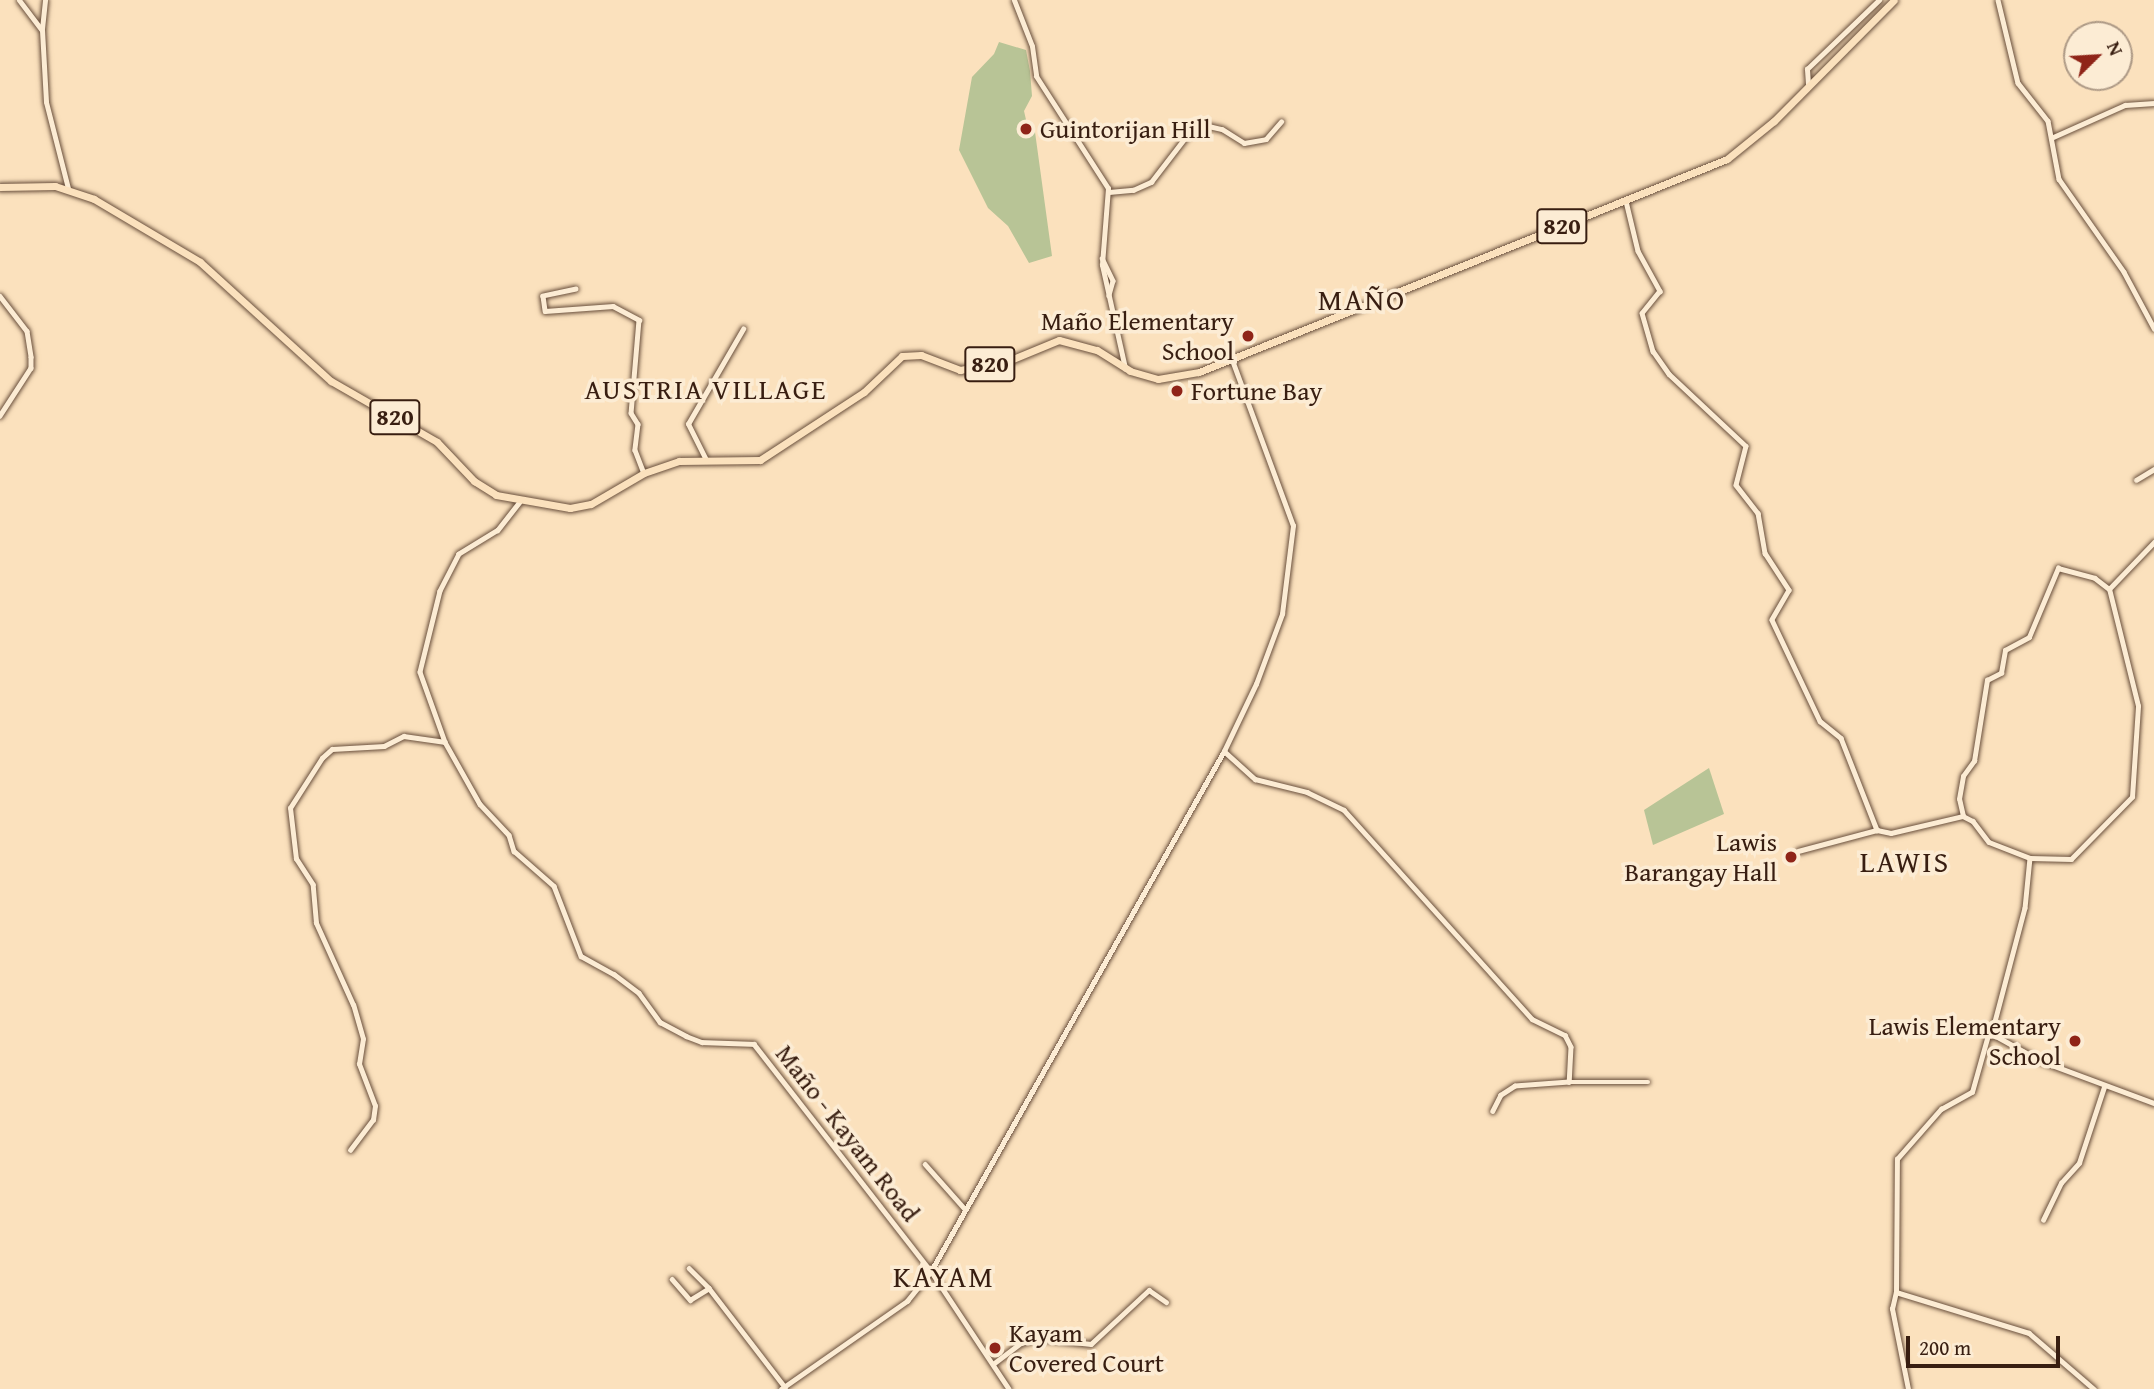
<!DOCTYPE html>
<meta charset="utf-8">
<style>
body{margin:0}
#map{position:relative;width:2154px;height:1389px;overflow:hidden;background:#fbe1bd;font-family:"Gentium Book Plus",serif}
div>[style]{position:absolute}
.green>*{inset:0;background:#b8c496}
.roads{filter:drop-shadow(0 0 2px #694f3c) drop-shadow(0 0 2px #694f3c)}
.minor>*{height:4.5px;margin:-2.25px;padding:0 2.25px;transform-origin:2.25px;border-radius:2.25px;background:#fcecd4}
.tertiary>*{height:5px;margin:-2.5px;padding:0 2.5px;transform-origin:2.5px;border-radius:2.5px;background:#fcecd4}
.secondary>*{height:5px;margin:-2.5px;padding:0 2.5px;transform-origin:2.5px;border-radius:2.5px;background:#fcecd4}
.trunk>*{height:7px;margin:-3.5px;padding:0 3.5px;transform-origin:3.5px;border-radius:3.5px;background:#fbe1bd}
.dots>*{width:19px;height:19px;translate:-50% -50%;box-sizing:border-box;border:4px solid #fcecd4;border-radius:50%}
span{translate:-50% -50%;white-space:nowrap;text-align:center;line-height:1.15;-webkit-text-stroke:7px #fcecd4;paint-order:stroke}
.shield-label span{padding:2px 5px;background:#fcecd4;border:2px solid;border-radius:5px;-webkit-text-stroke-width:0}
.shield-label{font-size:24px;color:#381e11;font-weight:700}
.poi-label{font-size:26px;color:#381e11}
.left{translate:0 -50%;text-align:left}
.right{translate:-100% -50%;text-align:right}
.street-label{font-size:26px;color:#381e11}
.neighbourhood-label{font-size:28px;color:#381e11;letter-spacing:2px}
.quarter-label{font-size:30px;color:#381e11;letter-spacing:2px}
.north{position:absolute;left:2063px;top:21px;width:70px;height:70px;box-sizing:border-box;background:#fcecd4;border:2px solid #ae9a86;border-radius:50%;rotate:66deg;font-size:19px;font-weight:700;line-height:28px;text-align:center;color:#381e11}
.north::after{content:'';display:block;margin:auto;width:24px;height:32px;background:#8f2418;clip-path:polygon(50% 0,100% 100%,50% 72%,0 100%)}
.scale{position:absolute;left:1906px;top:1336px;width:154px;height:32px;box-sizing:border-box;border:4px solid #381e11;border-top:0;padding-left:9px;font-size:21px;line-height:24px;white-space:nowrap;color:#381e11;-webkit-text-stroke:5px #fcecd4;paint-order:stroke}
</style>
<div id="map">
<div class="green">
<i style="clip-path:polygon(999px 42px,1026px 50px,1030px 71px,1032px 96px,1024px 111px,1027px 124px,1035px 132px,1052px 256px,1029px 263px,1008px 226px,988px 208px,959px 150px,972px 77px,994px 54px)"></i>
<i style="clip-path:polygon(1709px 768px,1724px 814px,1653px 845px,1644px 810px)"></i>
</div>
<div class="roads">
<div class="minor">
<i style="left:1998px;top:0;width:85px;rotate:76.5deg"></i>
<i style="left:2018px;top:83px;width:48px;rotate:51.7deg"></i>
<i style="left:2048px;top:121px;width:59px;rotate:79.3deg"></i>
<i style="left:2059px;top:179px;width:113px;rotate:55deg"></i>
<i style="left:2124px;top:272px;width:64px;rotate:61.8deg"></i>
<i style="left:42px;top:29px;width:29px;rotate:-84deg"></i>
<i style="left:1808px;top:84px;width:15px;rotate:-94deg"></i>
<i style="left:1807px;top:69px;width:100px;rotate:-43.8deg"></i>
<i style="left:2051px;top:138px;width:81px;rotate:-24deg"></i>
<i style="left:2125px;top:105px;width:29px;rotate:-4deg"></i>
<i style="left:1109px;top:192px;width:24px;rotate:-5deg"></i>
<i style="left:1133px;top:190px;width:20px;rotate:-24deg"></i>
<i style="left:1151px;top:182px;width:61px;rotate:-52.4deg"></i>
<i style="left:1188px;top:134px;width:18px;rotate:-29deg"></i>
<i style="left:1204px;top:125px;width:18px;rotate:13deg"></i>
<i style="left:1222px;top:129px;width:26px;rotate:32deg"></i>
<i style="left:1244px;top:143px;width:22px;rotate:-10deg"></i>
<i style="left:1266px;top:139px;width:23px;rotate:-49deg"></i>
<i style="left:1626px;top:201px;width:51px;rotate:76.5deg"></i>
<i style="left:1638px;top:251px;width:46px;rotate:61.2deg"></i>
<i style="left:1660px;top:291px;width:28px;rotate:129deg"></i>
<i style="left:1642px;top:313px;width:40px;rotate:74deg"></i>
<i style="left:1653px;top:351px;width:28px;rotate:55deg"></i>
<i style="left:1669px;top:374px;width:105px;rotate:43.1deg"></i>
<i style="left:1746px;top:446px;width:40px;rotate:104.4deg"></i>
<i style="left:1736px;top:485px;width:36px;rotate:52deg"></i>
<i style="left:1758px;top:513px;width:41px;rotate:80.1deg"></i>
<i style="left:1765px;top:553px;width:44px;rotate:57deg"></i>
<i style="left:1789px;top:590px;width:34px;rotate:120deg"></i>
<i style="left:1772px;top:620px;width:112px;rotate:64.6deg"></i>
<i style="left:1820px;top:721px;width:27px;rotate:39deg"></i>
<i style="left:1841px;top:738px;width:99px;rotate:68.6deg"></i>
<i style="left:1877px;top:830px;width:14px;rotate:12deg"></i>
<i style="left:1891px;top:833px;width:74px;rotate:-13.3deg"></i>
<i style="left:1963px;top:816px;width:11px;rotate:27deg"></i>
<i style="left:1973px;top:821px;width:26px;rotate:53deg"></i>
<i style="left:1989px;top:842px;width:44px;rotate:21.3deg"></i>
<i style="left:2030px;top:858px;width:50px;rotate:95.7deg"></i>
<i style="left:2025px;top:908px;width:125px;rotate:104.8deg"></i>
<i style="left:1993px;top:1029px;width:8px;rotate:67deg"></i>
<i style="left:1996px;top:1036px;width:51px;rotate:29.1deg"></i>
<i style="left:2041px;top:1061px;width:121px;rotate:20.4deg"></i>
<i style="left:1102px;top:258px;width:25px;rotate:64deg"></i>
<i style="left:1113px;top:281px;width:15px;rotate:106deg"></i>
<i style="left:576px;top:289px;width:34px;rotate:168deg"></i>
<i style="left:543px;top:296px;width:15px;rotate:82deg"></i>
<i style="left:545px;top:311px;width:68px;rotate:-4.2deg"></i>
<i style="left:613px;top:306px;width:30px;rotate:28deg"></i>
<i style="left:639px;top:320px;width:93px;rotate:94.9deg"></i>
<i style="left:631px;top:413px;width:13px;rotate:58deg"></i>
<i style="left:638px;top:424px;width:26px;rotate:97deg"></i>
<i style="left:635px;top:450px;width:25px;rotate:69deg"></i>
<i style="left:0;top:296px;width:44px;rotate:52.4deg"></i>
<i style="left:27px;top:331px;width:26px;rotate:81deg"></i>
<i style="left:31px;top:357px;width:11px;rotate:90deg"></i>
<i style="left:31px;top:368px;width:57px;rotate:122.9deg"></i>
<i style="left:706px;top:460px;width:40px;rotate:-116.6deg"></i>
<i style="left:688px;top:424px;width:110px;rotate:-59.9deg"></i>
<i style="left:2136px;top:480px;width:21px;rotate:-31deg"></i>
<i style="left:520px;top:502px;width:36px;rotate:128deg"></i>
<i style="left:498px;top:530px;width:46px;rotate:148.4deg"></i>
<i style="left:459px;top:554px;width:42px;rotate:117.2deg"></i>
<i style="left:440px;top:591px;width:83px;rotate:103.9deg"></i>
<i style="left:420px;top:672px;width:74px;rotate:70.3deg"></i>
<i style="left:445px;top:742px;width:71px;rotate:60.6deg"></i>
<i style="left:480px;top:804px;width:42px;rotate:46.9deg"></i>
<i style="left:509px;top:835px;width:17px;rotate:73deg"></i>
<i style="left:514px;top:851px;width:53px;rotate:41.2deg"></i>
<i style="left:554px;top:886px;width:75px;rotate:68.9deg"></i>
<i style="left:581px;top:956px;width:38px;rotate:29deg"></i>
<i style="left:614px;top:974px;width:31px;rotate:37deg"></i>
<i style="left:639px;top:993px;width:36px;rotate:54deg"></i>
<i style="left:660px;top:1022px;width:30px;rotate:28deg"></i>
<i style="left:686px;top:1036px;width:17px;rotate:21deg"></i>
<i style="left:702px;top:1042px;width:52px;rotate:2.2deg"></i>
<i style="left:754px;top:1044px;width:288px;rotate:52.1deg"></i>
<i style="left:931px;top:1271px;width:141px;rotate:56.5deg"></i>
<i style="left:1224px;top:751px;width:42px;rotate:42.1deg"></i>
<i style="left:1255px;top:779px;width:54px;rotate:14deg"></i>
<i style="left:1307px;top:792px;width:41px;rotate:25.9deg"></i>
<i style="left:1344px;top:810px;width:281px;rotate:48deg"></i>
<i style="left:1532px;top:1019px;width:37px;rotate:26deg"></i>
<i style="left:1565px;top:1035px;width:13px;rotate:63deg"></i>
<i style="left:1571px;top:1047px;width:35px;rotate:93deg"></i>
<i style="left:1569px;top:1082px;width:54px;rotate:175.8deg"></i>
<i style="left:1515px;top:1086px;width:17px;rotate:147deg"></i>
<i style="left:1501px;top:1095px;width:18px;rotate:117deg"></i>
<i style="left:1963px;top:816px;width:17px;rotate:-103deg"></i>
<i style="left:1959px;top:799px;width:23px;rotate:-80deg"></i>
<i style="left:1963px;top:776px;width:19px;rotate:-54deg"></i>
<i style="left:1974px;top:761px;width:82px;rotate:-80.9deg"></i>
<i style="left:1987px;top:680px;width:16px;rotate:-27deg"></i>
<i style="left:2001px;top:673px;width:23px;rotate:-80deg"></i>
<i style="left:2005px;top:650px;width:27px;rotate:-28deg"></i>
<i style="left:2029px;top:637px;width:75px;rotate:-67.2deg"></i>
<i style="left:2058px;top:568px;width:38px;rotate:15deg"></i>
<i style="left:2095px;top:578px;width:18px;rotate:38deg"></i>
<i style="left:1798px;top:851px;width:82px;rotate:-14.9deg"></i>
<i style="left:2030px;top:858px;width:41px;rotate:1.4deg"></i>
<i style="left:2071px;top:859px;width:87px;rotate:-45.5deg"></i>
<i style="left:2132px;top:797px;width:91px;rotate:-86.2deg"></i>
<i style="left:2138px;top:706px;width:121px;rotate:-103.9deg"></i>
<i style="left:2109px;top:589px;width:65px;rotate:-46.2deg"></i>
<i style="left:1569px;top:1082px;width:79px"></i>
<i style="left:350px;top:1150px;width:38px;rotate:-53deg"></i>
<i style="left:373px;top:1120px;width:14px;rotate:-82deg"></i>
<i style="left:375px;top:1106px;width:45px;rotate:-110.9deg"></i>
<i style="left:359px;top:1064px;width:25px;rotate:-81deg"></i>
<i style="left:363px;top:1039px;width:35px;rotate:-106deg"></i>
<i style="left:353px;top:1005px;width:90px;rotate:-114.3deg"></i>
<i style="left:316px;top:923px;width:38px;rotate:-95deg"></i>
<i style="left:313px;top:885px;width:31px;rotate:-123deg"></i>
<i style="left:296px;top:859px;width:51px;rotate:-96.7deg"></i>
<i style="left:290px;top:808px;width:59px;rotate:-57.4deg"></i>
<i style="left:322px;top:758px;width:13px;rotate:-42deg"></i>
<i style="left:332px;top:749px;width:52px;rotate:-3.3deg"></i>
<i style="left:384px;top:746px;width:22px;rotate:-27deg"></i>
<i style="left:404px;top:736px;width:41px;rotate:8.3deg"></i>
<i style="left:925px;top:1164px;width:59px;rotate:48.4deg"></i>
<i style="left:2043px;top:1220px;width:41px;rotate:-64.1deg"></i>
<i style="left:2061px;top:1183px;width:27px;rotate:-48deg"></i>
<i style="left:2079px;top:1163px;width:80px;rotate:-71.8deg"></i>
<i style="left:689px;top:1268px;width:28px;rotate:45deg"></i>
<i style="left:672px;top:1279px;width:28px;rotate:49deg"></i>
<i style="left:690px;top:1300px;width:22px;rotate:-32deg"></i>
<i style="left:709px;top:1288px;width:125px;rotate:52.5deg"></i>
<i style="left:1896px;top:1292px;width:133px;rotate:-89.6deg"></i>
<i style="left:1897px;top:1159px;width:67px;rotate:-48.7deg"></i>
<i style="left:1941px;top:1109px;width:35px;rotate:-29deg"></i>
<i style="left:1972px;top:1092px;width:59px;rotate:-74.3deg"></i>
<i style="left:1988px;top:1035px;width:8px;rotate:7deg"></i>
<i style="left:993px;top:1364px;width:35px;rotate:-37deg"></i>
<i style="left:1021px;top:1343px;width:18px;rotate:-16deg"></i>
<i style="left:1038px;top:1338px;width:53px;rotate:6.5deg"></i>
<i style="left:1091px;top:1344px;width:79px;rotate:-43deg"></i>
<i style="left:1149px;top:1290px;width:21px;rotate:35deg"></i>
<i style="left:781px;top:1389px;width:154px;rotate:-34.9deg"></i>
<i style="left:907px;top:1301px;width:38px;rotate:-51deg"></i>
<i style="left:931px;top:1271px;width:597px;rotate:-60.6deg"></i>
<i style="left:1224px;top:751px;width:74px;rotate:-64.5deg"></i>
<i style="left:1256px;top:684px;width:75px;rotate:-69.6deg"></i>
<i style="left:1282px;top:614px;width:89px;rotate:-82.9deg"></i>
<i style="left:1293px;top:526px;width:177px;rotate:-110.2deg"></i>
<i style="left:1908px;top:1389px;width:82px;rotate:-101.3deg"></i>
<i style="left:1892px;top:1309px;width:17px;rotate:-77deg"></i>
<i style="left:1896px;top:1292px;width:139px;rotate:17.1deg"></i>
<i style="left:2029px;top:1333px;width:86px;rotate:40.7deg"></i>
</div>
<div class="tertiary">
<i style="left:1014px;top:0;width:49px;rotate:68.6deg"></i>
<i style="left:1032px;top:46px;width:30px;rotate:82deg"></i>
<i style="left:1036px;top:76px;width:133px;rotate:57.3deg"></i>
<i style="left:1108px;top:188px;width:77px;rotate:94.5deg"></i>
<i style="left:1102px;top:265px;width:106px;rotate:77.4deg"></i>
</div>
<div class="secondary">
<i style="left:19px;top:0;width:38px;rotate:53deg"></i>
<i style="left:42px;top:30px;width:72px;rotate:86.8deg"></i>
<i style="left:46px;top:102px;width:89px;rotate:75.7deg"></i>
</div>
<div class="trunk">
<i style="left:0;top:187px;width:55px;rotate:-1deg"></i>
<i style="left:55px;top:186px;width:41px;rotate:18.4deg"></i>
<i style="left:94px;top:199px;width:123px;rotate:30.7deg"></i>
<i style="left:200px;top:262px;width:177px;rotate:42.3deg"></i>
<i style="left:331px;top:381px;width:122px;rotate:29.9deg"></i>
<i style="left:437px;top:442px;width:54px;rotate:46.5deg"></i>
<i style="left:474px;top:481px;width:26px;rotate:32deg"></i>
<i style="left:496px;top:495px;width:75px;rotate:10deg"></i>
<i style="left:570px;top:508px;width:21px;rotate:-11deg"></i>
<i style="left:591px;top:504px;width:61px;rotate:-30.3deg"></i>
<i style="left:644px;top:473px;width:37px;rotate:-19deg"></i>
<i style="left:679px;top:461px;width:81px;rotate:-0.7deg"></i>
<i style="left:760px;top:460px;width:124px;rotate:-33.2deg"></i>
<i style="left:864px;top:392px;width:52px;rotate:-43.5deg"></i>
<i style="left:902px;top:356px;width:19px;rotate:-3deg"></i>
<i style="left:921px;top:355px;width:42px;rotate:21deg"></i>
<i style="left:960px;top:370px;width:49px;rotate:-10.6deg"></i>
<i style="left:1008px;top:361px;width:55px;rotate:-22.4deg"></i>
<i style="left:1059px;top:340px;width:39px;rotate:15deg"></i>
<i style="left:1097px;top:350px;width:39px;rotate:32deg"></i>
<i style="left:1130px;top:371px;width:29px;rotate:16deg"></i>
<i style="left:1158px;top:379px;width:42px;rotate:-9.7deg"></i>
<i style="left:1199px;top:372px;width:569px;rotate:-21.97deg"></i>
<i style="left:1727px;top:159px;width:60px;rotate:-39deg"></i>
<i style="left:1774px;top:121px;width:170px;rotate:-45.2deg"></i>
</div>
</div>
<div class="dots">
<i style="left:1026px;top:129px;background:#8f2418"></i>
<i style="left:1248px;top:336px;background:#8f2418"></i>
<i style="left:1177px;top:391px;background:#8f2418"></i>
<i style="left:1791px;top:857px;background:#8f2418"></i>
<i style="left:2075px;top:1041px;background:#8f2418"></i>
<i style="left:995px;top:1348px;background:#8f2418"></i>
</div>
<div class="shield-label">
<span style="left:1562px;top:226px">820</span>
<span style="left:990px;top:364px">820</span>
<span style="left:395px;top:417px">820</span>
</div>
<div class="poi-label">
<span class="left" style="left:1040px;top:129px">Guintorijan Hill</span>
<span class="right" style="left:1234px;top:336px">Maño Elementary<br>School</span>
<span class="left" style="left:1191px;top:391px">Fortune Bay</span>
<span class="right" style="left:1777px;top:857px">Lawis<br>Barangay Hall</span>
<span class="right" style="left:2061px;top:1041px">Lawis Elementary<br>School</span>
<span class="left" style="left:1009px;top:1348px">Kayam<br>Covered Court</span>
</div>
<div class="street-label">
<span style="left:848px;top:1133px;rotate:52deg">Maño - Kayam Road</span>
</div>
<div class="neighbourhood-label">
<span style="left:706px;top:389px">AUSTRIA VILLAGE</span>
</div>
<div class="quarter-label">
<span style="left:1362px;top:299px">MAÑO</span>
<span style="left:1905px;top:861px">LAWIS</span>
<span style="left:944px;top:1276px">KAYAM</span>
</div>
<div class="north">N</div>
<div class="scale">200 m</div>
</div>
